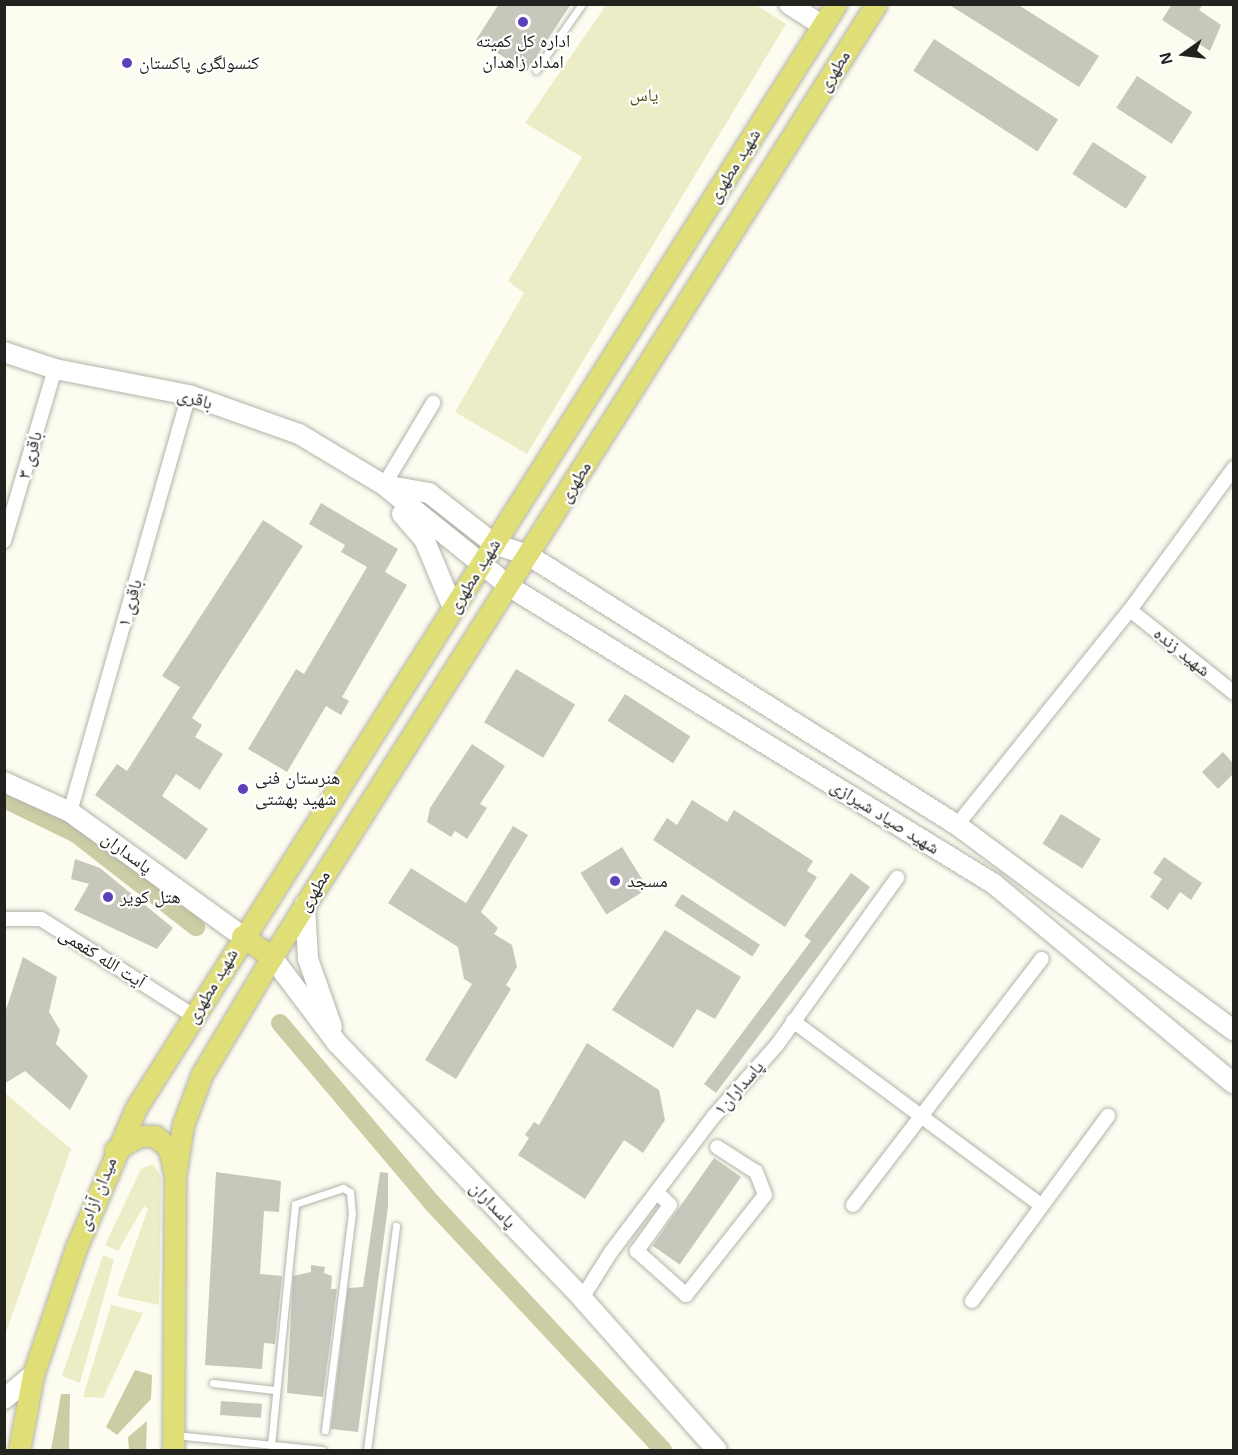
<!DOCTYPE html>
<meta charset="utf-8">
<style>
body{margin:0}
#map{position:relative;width:1238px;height:1455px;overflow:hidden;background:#fcfcf1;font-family:Arial,"Noto Naskh Arabic",sans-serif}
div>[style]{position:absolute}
.green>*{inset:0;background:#ecedc6}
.water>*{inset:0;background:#cccda4}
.canal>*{height:18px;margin:-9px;padding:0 9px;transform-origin:9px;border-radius:9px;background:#cccda4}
.building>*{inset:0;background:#c7c7bc;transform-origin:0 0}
.roads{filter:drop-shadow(0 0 2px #b3b3a9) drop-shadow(0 0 2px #b3b3a9)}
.lane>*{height:7px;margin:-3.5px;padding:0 3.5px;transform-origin:3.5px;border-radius:3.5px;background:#fff}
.street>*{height:14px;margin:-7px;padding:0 7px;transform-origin:7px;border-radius:7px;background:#fff}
.secondary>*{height:20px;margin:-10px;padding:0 10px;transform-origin:10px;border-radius:10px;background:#fff}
.primary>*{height:21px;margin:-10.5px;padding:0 10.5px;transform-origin:10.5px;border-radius:10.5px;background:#e0de77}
.dots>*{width:16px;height:16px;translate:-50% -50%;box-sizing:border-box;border:3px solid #fff;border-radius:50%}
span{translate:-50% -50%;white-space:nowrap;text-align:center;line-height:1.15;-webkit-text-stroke:4.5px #fff;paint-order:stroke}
.poi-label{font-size:18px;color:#22221e}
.left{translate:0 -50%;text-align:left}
.street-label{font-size:18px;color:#22221e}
.park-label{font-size:18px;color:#555412}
.frame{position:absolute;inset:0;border:6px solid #22221e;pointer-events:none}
.north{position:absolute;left:1154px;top:24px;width:60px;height:60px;-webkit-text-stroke:4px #fff;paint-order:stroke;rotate:256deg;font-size:16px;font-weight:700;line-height:24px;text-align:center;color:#22221e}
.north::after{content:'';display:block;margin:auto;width:21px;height:27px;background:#22221e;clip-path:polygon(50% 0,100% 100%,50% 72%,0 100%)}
</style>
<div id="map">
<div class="green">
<i style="clip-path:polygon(606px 5px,756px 5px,786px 24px,527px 454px,455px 412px,524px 293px,508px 281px,582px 157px,525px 123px)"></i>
<i style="clip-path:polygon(5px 1093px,71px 1149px,5px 1335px)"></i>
<i style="clip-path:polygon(153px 1164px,161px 1177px,159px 1305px,117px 1296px,148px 1209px,144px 1206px,118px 1251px,105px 1245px,141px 1169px)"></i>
<i style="clip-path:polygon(103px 1255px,114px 1260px,80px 1383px,62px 1376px)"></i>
<i style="clip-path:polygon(111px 1305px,143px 1313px,103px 1398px,83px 1397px)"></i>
</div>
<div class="water">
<i style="clip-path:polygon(135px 1370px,152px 1375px,151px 1399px,117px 1435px,106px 1427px)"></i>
<i style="clip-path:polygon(61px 1394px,70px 1394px,69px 1450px,51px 1450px)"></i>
<i style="clip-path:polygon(147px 1421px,146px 1450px,129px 1450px,128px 1437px)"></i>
</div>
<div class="canal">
<i style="left:4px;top:799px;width:80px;rotate:25.9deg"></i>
<i style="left:76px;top:834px;width:152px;rotate:37.8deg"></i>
<i style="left:280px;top:1023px;width:236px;rotate:49.8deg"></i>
<i style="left:432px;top:1203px;width:338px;rotate:46.9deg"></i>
</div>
<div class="building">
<i style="clip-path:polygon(499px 4px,571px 4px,527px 71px,476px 40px)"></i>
<i style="clip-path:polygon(948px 4px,1017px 4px,1099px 56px,1079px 87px)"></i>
<i style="clip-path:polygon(1172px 4px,1203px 4px,1199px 10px,1221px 25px,1210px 51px,1162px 20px)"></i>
<i style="left:934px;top:39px;width:148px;height:38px;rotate:33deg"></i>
<i style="left:1137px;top:76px;width:66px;height:38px;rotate:33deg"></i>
<i style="left:1093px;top:142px;width:64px;height:38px;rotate:33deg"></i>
<i style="clip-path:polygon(321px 503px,398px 549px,385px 572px,407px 585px,342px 697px,349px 701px,341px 715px,326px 706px,287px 772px,248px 749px,296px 669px,304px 674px,367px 567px,341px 552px,345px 545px,309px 524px)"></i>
<i style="clip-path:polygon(263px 520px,303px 546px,192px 718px,202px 725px,195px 737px,223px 754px,200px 790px,176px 774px,162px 796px,208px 829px,186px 860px,95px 795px,117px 764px,127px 771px,180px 687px,162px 676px)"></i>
<i style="left:516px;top:669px;width:69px;height:62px;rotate:31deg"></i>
<i style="left:625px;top:694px;width:78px;height:32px;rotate:33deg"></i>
<i style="clip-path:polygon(472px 744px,505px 766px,480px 804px,487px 808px,467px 839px,455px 831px,451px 837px,427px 822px,430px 808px)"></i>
<i style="clip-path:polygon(1223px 752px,1233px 763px,1233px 774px,1218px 789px,1202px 772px)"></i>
<i style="clip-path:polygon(692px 800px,727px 822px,734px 810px,813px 861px,807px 871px,817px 877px,785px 927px,653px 840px,667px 818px,677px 825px)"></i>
<i style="left:1061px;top:814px;width:47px;height:35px;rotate:32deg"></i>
<i style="clip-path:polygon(513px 826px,528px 835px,481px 912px,498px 928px,494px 934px,512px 945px,517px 967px,506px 985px,511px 989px,456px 1079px,425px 1060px,472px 984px,464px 979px,458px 947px,388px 903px,411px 868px,466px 903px)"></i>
<i style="left:622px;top:847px;width:49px;height:49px;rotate:58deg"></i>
<i style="clip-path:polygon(1164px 857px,1202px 883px,1191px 900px,1180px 892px,1168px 910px,1150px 897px,1162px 879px,1153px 873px)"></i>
<i style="clip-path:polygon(75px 859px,100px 868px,173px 928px,157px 949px,74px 910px,89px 884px,71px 879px)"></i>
<i style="clip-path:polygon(851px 873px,870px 887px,716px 1093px,704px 1084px,811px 941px,804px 936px)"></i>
<i style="left:682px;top:894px;width:93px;height:14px;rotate:33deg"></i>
<i style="clip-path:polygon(665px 930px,741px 977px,715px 1019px,697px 1009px,673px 1048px,612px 1010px)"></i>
<i style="clip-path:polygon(23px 957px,57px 977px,49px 1012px,60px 1030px,56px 1044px,88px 1076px,70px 1110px,25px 1071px,4px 1084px,4px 1016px)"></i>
<i style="clip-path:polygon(587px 1043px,659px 1090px,665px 1120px,643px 1153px,624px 1140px,585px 1199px,518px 1155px,529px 1138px,525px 1135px,534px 1122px,539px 1125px)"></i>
<i style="left:714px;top:1158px;width:33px;height:107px;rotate:35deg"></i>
<i style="clip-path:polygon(216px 1172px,281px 1181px,279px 1212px,264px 1211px,260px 1274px,282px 1276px,275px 1344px,264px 1343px,262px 1369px,205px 1365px)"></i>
<i style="clip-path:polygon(380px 1172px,388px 1173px,388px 1207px,358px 1432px,331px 1429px,348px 1288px,363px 1287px)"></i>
<i style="clip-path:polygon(311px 1265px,325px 1267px,324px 1273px,332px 1276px,331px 1289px,337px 1289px,323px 1397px,287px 1393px,293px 1276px,311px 1272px)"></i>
<i style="left:221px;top:1401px;width:41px;height:14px;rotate:4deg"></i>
</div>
<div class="roads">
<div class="lane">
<i style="left:536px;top:70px;width:80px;rotate:-55.1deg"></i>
<i style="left:213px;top:1383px;width:62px;rotate:6.4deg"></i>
<i style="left:175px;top:1435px;width:148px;rotate:5.8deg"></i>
<i style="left:271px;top:1445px;width:242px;rotate:-84.3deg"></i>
<i style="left:295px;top:1204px;width:51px;rotate:-18.4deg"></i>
<i style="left:343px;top:1188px;width:8px;rotate:30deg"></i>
<i style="left:350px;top:1192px;width:21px;rotate:85deg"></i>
<i style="left:352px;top:1213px;width:219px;rotate:97.1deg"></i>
<i style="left:367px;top:1450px;width:226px;rotate:-82.6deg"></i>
</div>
<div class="street">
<i style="left:384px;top:485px;width:96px;rotate:-59.1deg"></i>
<i style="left:4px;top:541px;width:179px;rotate:-73.5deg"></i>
<i style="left:1130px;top:610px;width:133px;rotate:38.6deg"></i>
<i style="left:70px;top:812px;width:434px;rotate:-74.1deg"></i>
<i style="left:957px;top:825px;width:276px;rotate:-51.2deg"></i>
<i style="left:1130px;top:610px;width:176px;rotate:-53.8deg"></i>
<i style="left:4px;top:919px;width:37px"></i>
<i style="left:41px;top:919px;width:181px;rotate:32.4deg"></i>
<i style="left:793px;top:1021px;width:310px;rotate:36.6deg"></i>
<i style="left:657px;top:1192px;width:18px;rotate:45deg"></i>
<i style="left:670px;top:1205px;width:57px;rotate:125.7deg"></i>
<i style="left:637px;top:1251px;width:66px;rotate:41.9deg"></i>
<i style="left:686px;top:1295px;width:127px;rotate:-51.7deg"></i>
<i style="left:765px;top:1195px;width:25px;rotate:-111deg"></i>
<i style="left:756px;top:1172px;width:46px;rotate:-147.3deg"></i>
<i style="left:853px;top:1205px;width:310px;rotate:-52.5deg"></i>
<i style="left:582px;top:1298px;width:54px;rotate:-57.8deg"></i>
<i style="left:611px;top:1252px;width:171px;rotate:-52.9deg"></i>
<i style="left:714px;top:1116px;width:95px;rotate:-48.4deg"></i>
<i style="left:777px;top:1045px;width:206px;rotate:-54.3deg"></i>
<i style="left:972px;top:1301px;width:230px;rotate:-53.7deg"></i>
</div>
<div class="secondary">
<i style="left:789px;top:4px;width:40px;rotate:32.9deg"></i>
<i style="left:4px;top:352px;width:54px;rotate:18.4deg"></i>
<i style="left:55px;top:369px;width:136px;rotate:11deg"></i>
<i style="left:189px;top:395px;width:117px;rotate:19.5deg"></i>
<i style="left:299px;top:434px;width:99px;rotate:31deg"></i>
<i style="left:384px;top:485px;width:46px;rotate:10.1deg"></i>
<i style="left:429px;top:493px;width:83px;rotate:38.1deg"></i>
<i style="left:494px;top:544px;width:36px;rotate:18deg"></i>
<i style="left:528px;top:555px;width:507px;rotate:32.19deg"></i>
<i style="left:957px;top:825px;width:345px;rotate:36.6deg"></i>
<i style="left:385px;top:486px;width:161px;rotate:38.9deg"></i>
<i style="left:510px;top:587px;width:568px;rotate:31.53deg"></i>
<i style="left:994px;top:884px;width:312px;rotate:39.8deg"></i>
<i style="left:402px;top:514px;width:33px;rotate:49deg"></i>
<i style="left:424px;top:539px;width:75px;rotate:67.2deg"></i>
<i style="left:4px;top:782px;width:72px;rotate:24.4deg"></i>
<i style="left:70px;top:812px;width:212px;rotate:35.8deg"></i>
<i style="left:305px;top:904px;width:55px;rotate:86.9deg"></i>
<i style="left:308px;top:959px;width:72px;rotate:70.6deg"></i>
<i style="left:272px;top:957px;width:108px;rotate:52.9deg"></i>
<i style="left:337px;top:1043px;width:354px;rotate:46.1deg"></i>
<i style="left:582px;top:1298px;width:203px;rotate:48.4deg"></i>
<i style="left:4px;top:1399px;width:38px;rotate:-40deg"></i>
</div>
<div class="primary">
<i style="left:242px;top:936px;width:37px;rotate:35deg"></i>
<i style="left:115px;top:1150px;width:28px;rotate:-30deg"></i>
<i style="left:139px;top:1136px;width:16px"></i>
<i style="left:155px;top:1136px;width:18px;rotate:41deg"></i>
<i style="left:169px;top:1148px;width:29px;rotate:78deg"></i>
<i style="left:175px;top:1176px;width:274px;rotate:90.4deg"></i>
<i style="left:175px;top:1176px;width:52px;rotate:-81.1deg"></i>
<i style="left:183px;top:1125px;width:54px;rotate:-69.6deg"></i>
<i style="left:202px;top:1074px;width:136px;rotate:-59.1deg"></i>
<i style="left:272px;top:957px;width:1128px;rotate:-57.63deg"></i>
<i style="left:19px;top:1450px;width:76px;rotate:-79.4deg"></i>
<i style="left:33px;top:1375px;width:134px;rotate:-71.3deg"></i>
<i style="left:76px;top:1248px;width:152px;rotate:-66.8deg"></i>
<i style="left:136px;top:1108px;width:1307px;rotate:-57.62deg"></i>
</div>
</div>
<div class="dots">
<i style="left:523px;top:22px;background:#5c40b8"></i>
<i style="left:127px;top:63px;background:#5c40b8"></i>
<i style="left:243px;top:789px;background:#5c40b8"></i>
<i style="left:615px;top:881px;background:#5c40b8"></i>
<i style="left:108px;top:897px;background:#5c40b8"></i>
</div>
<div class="poi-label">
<span style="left:523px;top:52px">اداره کل کمیته<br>امداد زاهدان</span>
<span class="left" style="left:139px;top:63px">کنسولگری پاکستان</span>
<span class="left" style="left:255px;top:789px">هنرستان فنی<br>شهید بهشتی</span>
<span class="left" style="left:627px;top:881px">مسجد</span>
<span class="left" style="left:120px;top:897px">هتل کویر</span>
</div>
<div class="street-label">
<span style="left:834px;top:71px;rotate:-58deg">مطهری</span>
<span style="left:734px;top:166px;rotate:-58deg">شهید مطهری</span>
<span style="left:195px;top:399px;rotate:16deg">باقری</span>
<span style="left:30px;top:455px;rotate:-74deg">باقری ۳</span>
<span style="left:575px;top:482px;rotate:-58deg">مطهری</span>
<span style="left:474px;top:576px;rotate:-58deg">شهید مطهری</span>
<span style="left:130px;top:603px;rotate:-74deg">باقری ۱</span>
<span style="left:1182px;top:652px;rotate:39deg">شهید زنده</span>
<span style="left:885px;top:817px;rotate:32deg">شهید صیاد شیرازی</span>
<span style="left:127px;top:853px;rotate:36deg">پاسداران</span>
<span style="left:314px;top:891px;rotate:-58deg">مطهری</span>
<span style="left:102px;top:958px;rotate:32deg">آیت الله کفعمی</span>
<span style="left:212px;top:986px;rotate:-59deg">شهید مطهری</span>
<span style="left:739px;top:1088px;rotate:-49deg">پاسداران۱</span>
<span style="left:97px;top:1194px;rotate:-68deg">میدان آزادی</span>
<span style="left:493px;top:1205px;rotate:46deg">پاسداران</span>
</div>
<div class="park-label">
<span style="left:644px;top:95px">یاس</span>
</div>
<div class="frame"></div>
<div class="north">N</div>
</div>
